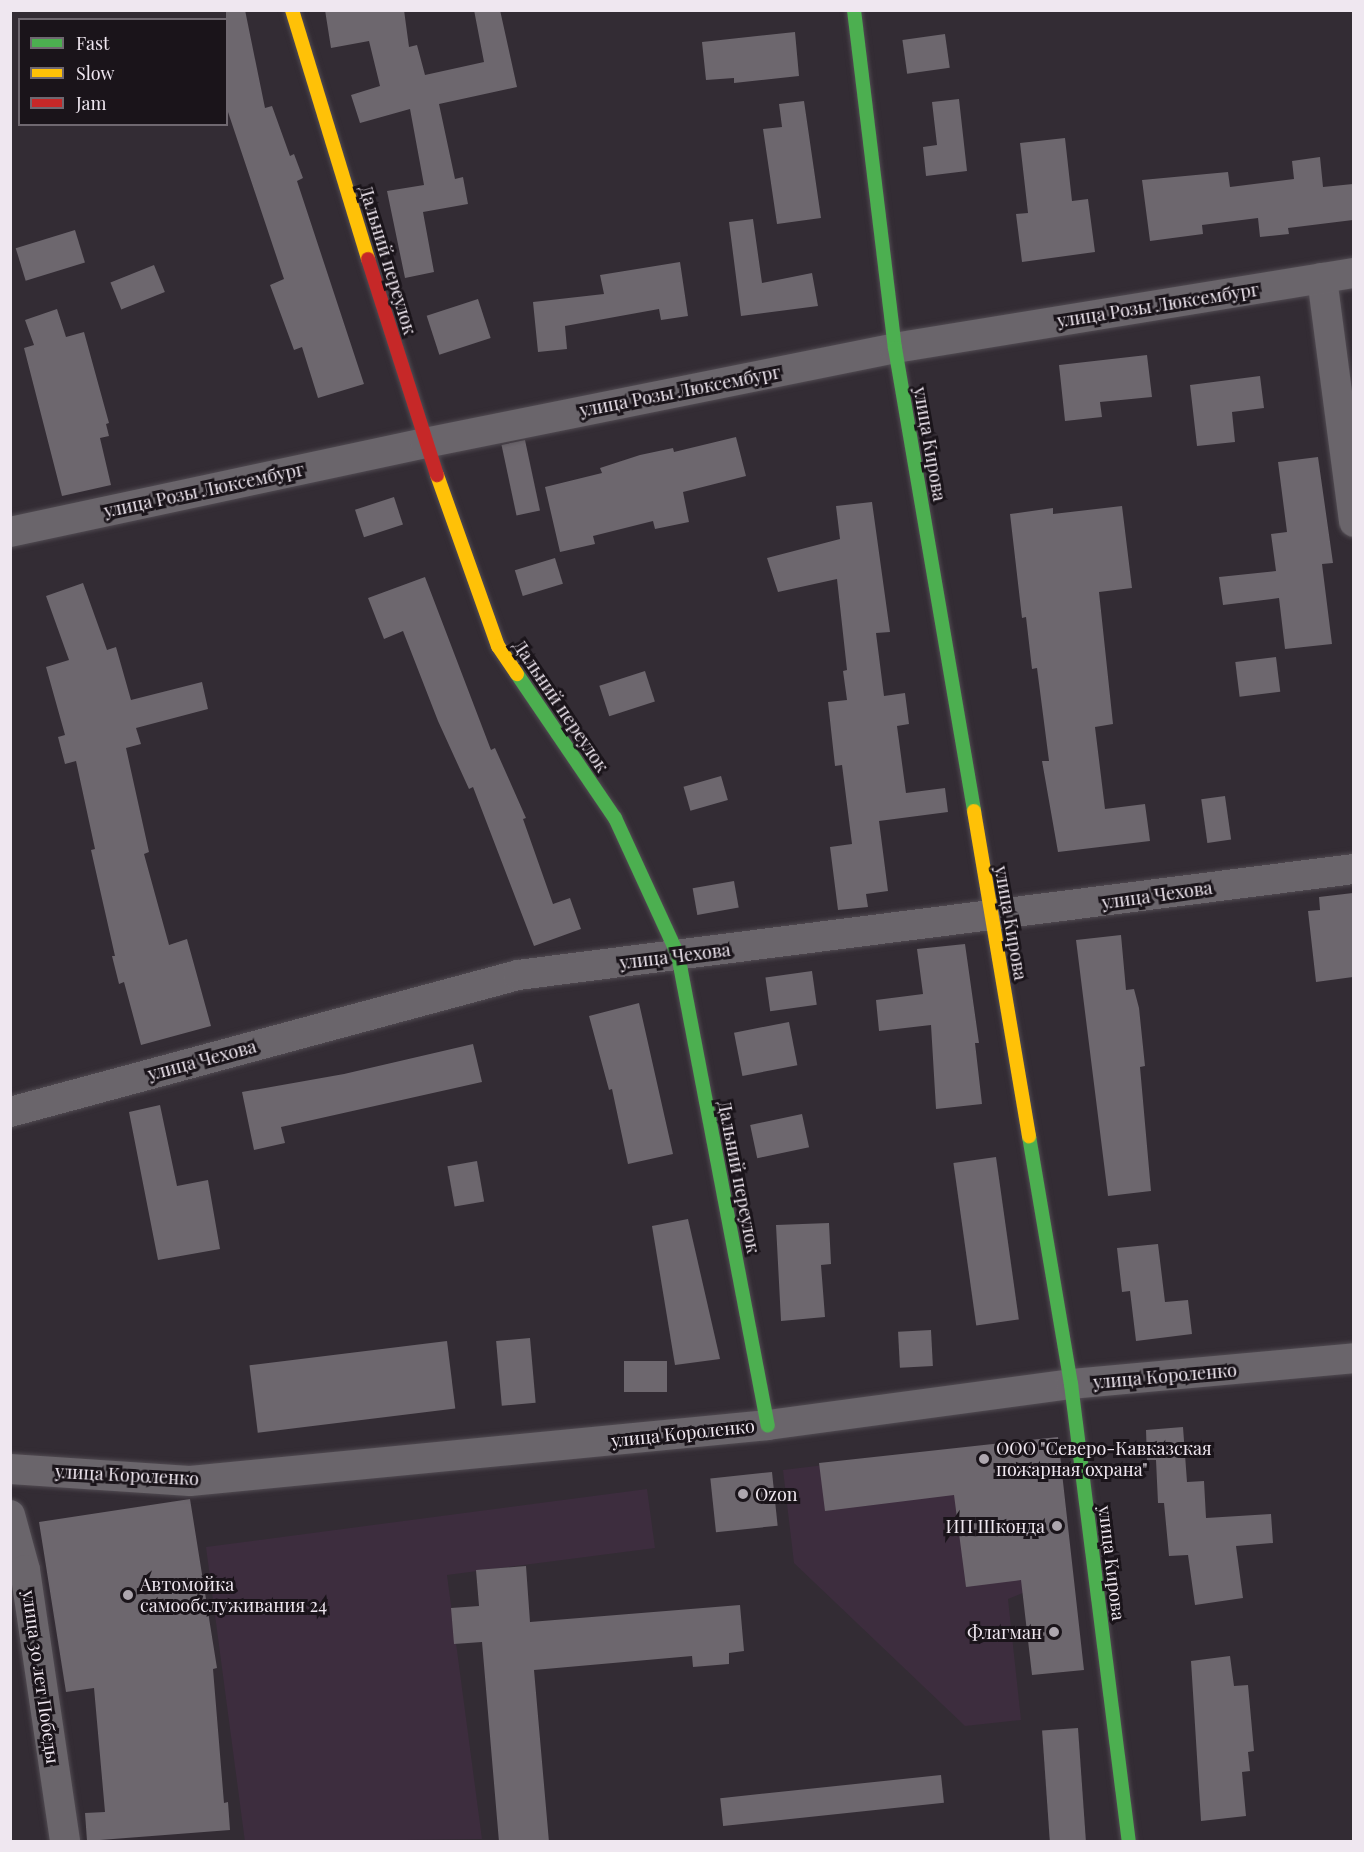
<!DOCTYPE html>
<meta charset="utf-8">
<style>
body{margin:0}
#map{position:relative;width:1364px;height:1852px;overflow:hidden;background:#332c34;font-family:"Playfair Display",serif}
div>[style]{position:absolute}
.built>*{inset:0;background:#3d2d3e}
.building>*{inset:0;background:#6d676e;transform-origin:0 0}
.roads{filter:drop-shadow(0 0 2px #514b52) drop-shadow(0 0 2px #514b52)}
.street>*{height:30px;margin:-15px;padding:0 15px;transform-origin:15px;border-radius:15px;background:#6a656b}
.fast>*{height:14px;margin:-7px;padding:0 7px;transform-origin:7px;border-radius:7px;background:#4caf50}
.slow>*{height:14px;margin:-7px;padding:0 7px;transform-origin:7px;border-radius:7px;background:#ffc107}
.jam>*{height:14px;margin:-7px;padding:0 7px;transform-origin:7px;border-radius:7px;background:#c62828}
.dots>*{width:16px;height:16px;translate:-50% -50%;box-sizing:border-box;border:3px solid #1a141a;border-radius:50%}
span{translate:-50% -50%;white-space:nowrap;text-align:center;line-height:1.15;-webkit-text-stroke:6px #1a141a;paint-order:stroke}
.street-label{font-size:18px;color:#efe7f0}
.poi-label{font-size:18px;color:#efe7f0}
.left{translate:0 -50%;text-align:left}
.right{translate:-100% -50%;text-align:right}
.frame{position:absolute;inset:0;border:12px solid #efe7f0;pointer-events:none}
.legend{position:absolute;left:18px;top:18px;width:210px;height:108px;box-sizing:border-box;background:#1a141a;border:2px solid #6f6870;margin:0;padding:8px 10px;list-style:none;font-size:18px;color:#efe7f0}
.legend li{display:flex;align-items:center;gap:12px;height:30px}
.legend b{width:30px;border:2px solid #6f6870}
</style>
<div id="map">
<div class="built">
<i style="clip-path:polygon(1058px 1437px,1062px 1475px,1022px 1480px,1035px 1588px,1008px 1599px,1021px 1720px,965px 1726px,794px 1563px,783px 1470px)"></i>
<i style="clip-path:polygon(647px 1489px,655px 1548px,447px 1575px,482px 1839px,245px 1842px,206px 1547px)"></i>
</div>
<div class="building">
<i style="clip-path:polygon(226px 10px,245px 10px,265px 108px,272px 106px,290px 156px,294px 154px,303px 178px,297px 181px,364px 384px,318px 398px,302px 347px,294px 350px,270px 285px,284px 279px,226px 106px)"></i>
<i style="clip-path:polygon(325px 10px,404px 10px,409px 47px,417px 45px,425px 75px,484px 62px,474px 10px,500px 10px,517px 87px,439px 104px,455px 179px,463px 177px,468px 204px,423px 212px,434px 272px,405px 278px,387px 191px,424px 185px,410px 109px,360px 123px,351px 95px,380px 86px,369px 41px,331px 48px)"></i>
<i style="clip-path:polygon(795px 32px,799px 76px,734px 83px,734px 78px,706px 80px,702px 42px)"></i>
<i style="left:945px;top:34px;width:34px;height:43px;rotate:82deg"></i>
<i style="clip-path:polygon(959px 99px,967px 171px,926px 176px,923px 147px,937px 145px,932px 102px)"></i>
<i style="clip-path:polygon(804px 101px,821px 218px,777px 224px,763px 129px,782px 127px,779px 104px)"></i>
<i style="clip-path:polygon(1065px 138px,1072px 201px,1088px 199px,1095px 252px,1022px 262px,1016px 214px,1028px 213px,1020px 143px)"></i>
<i style="clip-path:polygon(1320px 157px,1323px 187px,1353px 184px,1353px 220px,1288px 228px,1289px 234px,1260px 237px,1258px 218px,1202px 225px,1203px 234px,1150px 241px,1142px 180px,1228px 172px,1230px 187px,1294px 179px,1292px 161px)"></i>
<i style="clip-path:polygon(753px 219px,762px 283px,812px 273px,818px 306px,741px 316px,729px 222px)"></i>
<i style="left:75px;top:230px;width:34px;height:62px;rotate:73deg"></i>
<i style="clip-path:polygon(680px 262px,688px 316px,661px 320px,659px 309px,565px 326px,567px 349px,538px 352px,533px 302px,604px 294px,600px 275px)"></i>
<i style="left:154px;top:265px;width:29px;height:47px;rotate:68deg"></i>
<i style="left:478px;top:299px;width:41px;height:54px;rotate:72deg"></i>
<i style="clip-path:polygon(57px 309px,66px 337px,84px 332px,109px 423px,106px 424px,109px 436px,100px 438px,111px 485px,62px 496px,24px 348px,34px 345px,25px 320px)"></i>
<i style="clip-path:polygon(1147px 355px,1152px 397px,1100px 402px,1102px 417px,1065px 421px,1059px 365px)"></i>
<i style="clip-path:polygon(1260px 376px,1264px 408px,1232px 412px,1235px 442px,1197px 446px,1190px 385px)"></i>
<i style="clip-path:polygon(736px 437px,746px 476px,683px 492px,689px 522px,655px 529px,653px 521px,593px 536px,595px 544px,560px 552px,545px 487px,602px 473px,600px 468px,640px 455px,673px 448px,674px 452px)"></i>
<i style="left:525px;top:440px;width:72px;height:24px;rotate:78deg"></i>
<i style="clip-path:polygon(1318px 457px,1333px 563px,1322px 564px,1332px 644px,1285px 649px,1279px 598px,1223px 605px,1219px 577px,1276px 571px,1271px 534px,1287px 532px,1278px 462px)"></i>
<i style="left:394px;top:497px;width:29px;height:41px;rotate:72deg"></i>
<i style="clip-path:polygon(872px 502px,890px 632px,876px 633px,884px 696px,905px 693px,909px 724px,897px 726px,906px 793px,945px 788px,948px 812px,879px 821px,888px 891px,866px 894px,868px 907px,838px 910px,830px 847px,852px 844px,842px 765px,835px 766px,828px 702px,847px 700px,843px 671px,847px 670px,837px 579px,778px 592px,767px 558px,840px 539px,836px 506px)"></i>
<i style="clip-path:polygon(1122px 506px,1132px 588px,1099px 592px,1113px 724px,1095px 727px,1105px 809px,1145px 804px,1150px 841px,1058px 852px,1042px 761px,1049px 761px,1037px 668px,1032px 669px,1026px 617px,1022px 618px,1010px 514px,1053px 508px,1053px 514px)"></i>
<i style="left:555px;top:558px;width:27px;height:42px;rotate:73deg"></i>
<i style="clip-path:polygon(425px 577px,491px 750px,495px 748px,526px 818px,523px 819px,553px 904px,570px 898px,581px 929px,534px 946px,473px 787px,469px 789px,438px 721px,403px 631px,384px 639px,368px 598px)"></i>
<i style="clip-path:polygon(83px 583px,107px 650px,116px 647px,131px 700px,202px 682px,208px 709px,136px 728px,141px 744px,126px 748px,149px 852px,144px 854px,169px 945px,187px 939px,211px 1026px,141px 1045px,124px 982px,119px 984px,112px 956px,115px 956px,91px 850px,95px 849px,76px 761px,65px 764px,58px 737px,65px 735px,46px 667px,69px 660px,46px 596px)"></i>
<i style="left:1276px;top:657px;width:35px;height:41px;rotate:83deg"></i>
<i style="left:645px;top:671px;width:32px;height:48px;rotate:72deg"></i>
<i style="left:721px;top:776px;width:25px;height:39px;rotate:74deg"></i>
<i style="left:1225px;top:796px;width:44px;height:24px;rotate:82deg"></i>
<i style="left:734px;top:881px;width:27px;height:42px;rotate:80deg"></i>
<i style="clip-path:polygon(1353px 893px,1353px 977px,1316px 982px,1308px 911px,1320px 910px,1319px 897px)"></i>
<i style="clip-path:polygon(1121px 935px,1126px 990px,1134px 989px,1139px 1008px,1145px 1066px,1140px 1067px,1151px 1191px,1108px 1196px,1076px 940px)"></i>
<i style="clip-path:polygon(965px 944px,979px 1043px,975px 1043px,982px 1104px,936px 1109px,931px 1025px,879px 1031px,876px 1000px,923px 994px,917px 949px)"></i>
<i style="left:812px;top:971px;width:34px;height:47px;rotate:82deg"></i>
<i style="clip-path:polygon(639px 1003px,673px 1154px,628px 1164px,612px 1089px,609px 1090px,589px 1016px)"></i>
<i style="left:789px;top:1022px;width:44px;height:56px;rotate:79deg"></i>
<i style="clip-path:polygon(473px 1044px,482px 1082px,281px 1127px,285px 1143px,254px 1150px,242px 1092px,344px 1074px)"></i>
<i style="clip-path:polygon(160px 1105px,177px 1186px,208px 1180px,220px 1249px,158px 1260px,129px 1112px)"></i>
<i style="left:802px;top:1114px;width:34px;height:53px;rotate:78deg"></i>
<i style="left:996px;top:1157px;width:164px;height:43px;rotate:82deg"></i>
<i style="left:477px;top:1161px;width:41px;height:30px;rotate:80deg"></i>
<i style="clip-path:polygon(688px 1219px,720px 1359px,675px 1365px,652px 1226px)"></i>
<i style="clip-path:polygon(829px 1223px,831px 1264px,821px 1265px,825px 1317px,781px 1321px,776px 1225px)"></i>
<i style="clip-path:polygon(1158px 1244px,1165px 1302px,1188px 1300px,1192px 1334px,1136px 1341px,1130px 1291px,1122px 1292px,1117px 1248px)"></i>
<i style="left:931px;top:1330px;width:36px;height:33px;rotate:87deg"></i>
<i style="left:530px;top:1338px;width:65px;height:34px;rotate:85deg"></i>
<i style="left:447px;top:1341px;width:68px;height:199px;rotate:83deg"></i>
<i style="left:667px;top:1361px;width:31px;height:43px;rotate:90deg"></i>
<i style="clip-path:polygon(1183px 1427px,1187px 1482px,1204px 1481px,1206px 1518px,1271px 1514px,1273px 1543px,1236px 1546px,1243px 1598px,1195px 1605px,1188px 1555px,1169px 1556px,1164px 1503px,1158px 1503px,1156px 1460px,1147px 1460px,1146px 1430px)"></i>
<i style="clip-path:polygon(1058px 1437px,1084px 1670px,1032px 1675px,1021px 1580px,966px 1587px,954px 1495px,825px 1511px,819px 1463px)"></i>
<i style="left:772px;top:1472px;width:54px;height:62px;rotate:84deg"></i>
<i style="clip-path:polygon(190px 1499px,217px 1668px,213px 1669px,224px 1803px,228px 1802px,230px 1830px,87px 1841px,85px 1813px,105px 1812px,94px 1688px,66px 1692px,39px 1522px)"></i>
<i style="clip-path:polygon(526px 1566px,530px 1622px,740px 1605px,744px 1651px,729px 1653px,729px 1664px,693px 1667px,692px 1656px,534px 1670px,549px 1842px,499px 1842px,482px 1642px,454px 1644px,451px 1608px,479px 1606px,476px 1570px)"></i>
<i style="clip-path:polygon(1230px 1656px,1234px 1686px,1248px 1685px,1254px 1751px,1248px 1752px,1250px 1771px,1242px 1772px,1246px 1816px,1201px 1821px,1191px 1661px)"></i>
<i style="left:1078px;top:1728px;width:114px;height:36px;rotate:86deg"></i>
<i style="left:941px;top:1775px;width:28px;height:222px;rotate:84deg"></i>
</div>
<div class="roads">
<div class="street">
<i style="left:1322px;top:278px;width:246px;rotate:82.5deg"></i>
<i style="left:10px;top:532px;width:424px;rotate:-12.1deg"></i>
<i style="left:425px;top:443px;width:480px;rotate:-11.4deg"></i>
<i style="left:895px;top:348px;width:465px;rotate:-9.3deg"></i>
<i style="left:10px;top:1112px;width:526px;rotate:-15.09deg"></i>
<i style="left:518px;top:975px;width:843px;rotate:-7.23deg"></i>
<i style="left:10px;top:1469px;width:180px;rotate:3.8deg"></i>
<i style="left:190px;top:1481px;width:581px;rotate:-5.53deg"></i>
<i style="left:768px;top:1425px;width:306px;rotate:-7.7deg"></i>
<i style="left:1071px;top:1384px;width:284px;rotate:-5.2deg"></i>
<i style="left:10px;top:1515px;width:57px;rotate:74.7deg"></i>
<i style="left:25px;top:1570px;width:275px;rotate:81.6deg"></i>
</div>
<div class="fast">
<i style="left:854px;top:10px;width:340px;rotate:83.1deg"></i>
<i style="left:895px;top:348px;width:470px;rotate:80.3deg"></i>
<i style="left:517px;top:674px;width:174px;rotate:55.8deg"></i>
<i style="left:615px;top:818px;width:151px;rotate:65.3deg"></i>
<i style="left:678px;top:955px;width:479px;rotate:79.2deg"></i>
<i style="left:1029px;top:1136px;width:252px;rotate:80.4deg"></i>
<i style="left:1071px;top:1384px;width:462px;rotate:82.8deg"></i>
</div>
<div class="slow">
<i style="left:292px;top:10px;width:260px;rotate:73deg"></i>
<i style="left:437px;top:475px;width:182px;rotate:70.4deg"></i>
<i style="left:498px;top:646px;width:34px;rotate:56deg"></i>
<i style="left:974px;top:811px;width:330px;rotate:80.4deg"></i>
</div>
<div class="jam">
<i style="left:368px;top:259px;width:227px;rotate:72.3deg"></i>
</div>
</div>
<div class="dots">
<i style="left:984px;top:1459px;background:#ada6ae"></i>
<i style="left:743px;top:1494px;background:#ada6ae"></i>
<i style="left:1057px;top:1526px;background:#ada6ae"></i>
<i style="left:128px;top:1595px;background:#ada6ae"></i>
<i style="left:1054px;top:1632px;background:#ada6ae"></i>
</div>
<div class="street-label">
<span style="left:388px;top:260px;rotate:73deg">Дальний переулок</span>
<span style="left:1158px;top:305px;rotate:-9deg">улица Розы Люксембург</span>
<span style="left:680px;top:391px;rotate:-11deg">улица Розы Люксембург</span>
<span style="left:930px;top:444px;rotate:80deg">улица Кирова</span>
<span style="left:204px;top:490px;rotate:-12deg">улица Розы Люксембург</span>
<span style="left:561px;top:706px;rotate:56deg">Дальний переулок</span>
<span style="left:1157px;top:895px;rotate:-8deg">улица Чехова</span>
<span style="left:1011px;top:923px;rotate:80deg">улица Кирова</span>
<span style="left:675px;top:956px;rotate:-7deg">улица Чехова</span>
<span style="left:202px;top:1060px;rotate:-15deg">улица Чехова</span>
<span style="left:739px;top:1177px;rotate:79deg">Дальний переулок</span>
<span style="left:1165px;top:1376px;rotate:-5deg">улица Короленко</span>
<span style="left:683px;top:1433px;rotate:-6deg">улица Короленко</span>
<span style="left:127px;top:1475px;rotate:3deg">улица Короленко</span>
<span style="left:1112px;top:1563px;rotate:83deg">улица Кирова</span>
<span style="left:41px;top:1677px;rotate:82deg">улица 30 лет Победы</span>
</div>
<div class="poi-label">
<span class="left" style="left:996px;top:1459px">ООО "Северо-Кавказская<br>пожарная охрана"</span>
<span class="left" style="left:755px;top:1494px">Ozon</span>
<span class="right" style="left:1045px;top:1526px">ИП Шконда</span>
<span class="left" style="left:140px;top:1595px">Автомойка<br>самообслуживания 24</span>
<span class="right" style="left:1042px;top:1632px">Флагман</span>
</div>
<div class="frame"></div>
<ul class="legend">
<li><b style="height:8px;background:#4caf50"></b>Fast</li>
<li><b style="height:8px;background:#ffc107"></b>Slow</li>
<li><b style="height:8px;background:#c62828"></b>Jam</li>
</ul>
</div>
